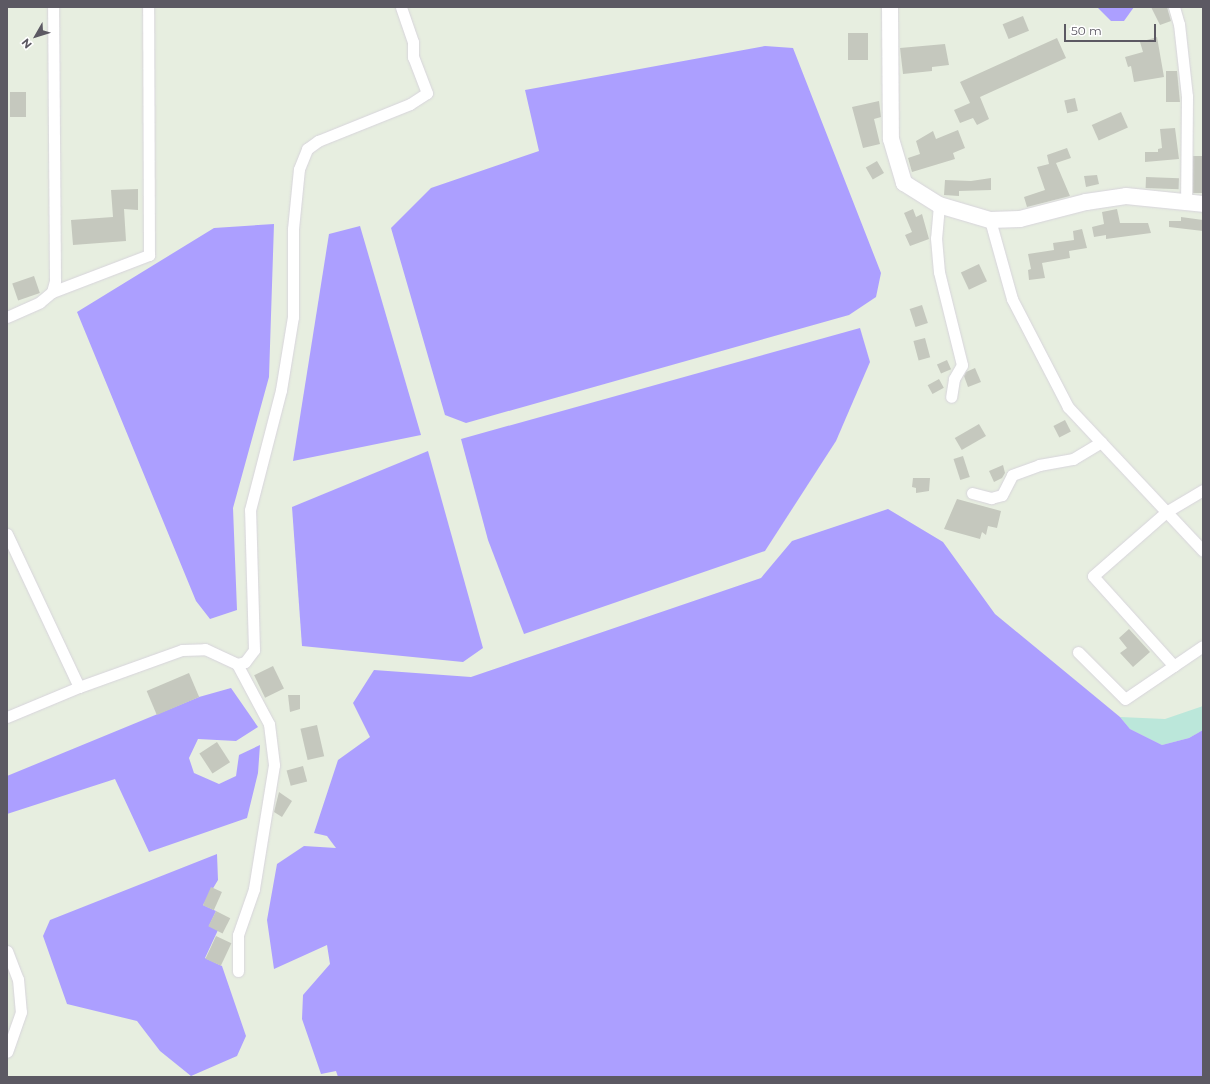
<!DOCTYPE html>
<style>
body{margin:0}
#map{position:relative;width:1210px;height:1084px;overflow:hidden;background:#e7eee0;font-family:Montserrat,sans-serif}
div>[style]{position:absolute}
.green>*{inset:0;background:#bbe7da}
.water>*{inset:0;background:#ac9fff}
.building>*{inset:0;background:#c5c8be;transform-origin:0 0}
.roads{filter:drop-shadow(0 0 1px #d7d4db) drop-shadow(0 0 1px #d7d4db)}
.street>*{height:11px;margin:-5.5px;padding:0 5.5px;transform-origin:5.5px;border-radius:5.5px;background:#fff}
.secondary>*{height:16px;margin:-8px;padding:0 8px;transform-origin:8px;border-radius:8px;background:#fff}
span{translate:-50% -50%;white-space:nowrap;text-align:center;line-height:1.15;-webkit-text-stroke:4px #fff;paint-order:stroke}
.frame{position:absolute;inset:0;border:8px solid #5c5963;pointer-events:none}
.north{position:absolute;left:16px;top:16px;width:40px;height:40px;-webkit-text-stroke:3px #fff;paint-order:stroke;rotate:231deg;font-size:11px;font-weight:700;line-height:16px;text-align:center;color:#5c5963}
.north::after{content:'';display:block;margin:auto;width:14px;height:18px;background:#5c5963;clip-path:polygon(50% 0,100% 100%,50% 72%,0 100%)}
.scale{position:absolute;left:1064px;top:24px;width:92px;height:18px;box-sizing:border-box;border:2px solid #5c5963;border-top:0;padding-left:5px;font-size:12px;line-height:14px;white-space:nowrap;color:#5c5963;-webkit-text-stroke:3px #fff;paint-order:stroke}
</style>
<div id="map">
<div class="green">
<i style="clip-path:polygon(1203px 706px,1203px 730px,1189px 738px,1162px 745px,1130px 729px,1120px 717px,1165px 719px)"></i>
</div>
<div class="water">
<i style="clip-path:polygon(1097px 7px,1134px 7px,1124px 21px,1111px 21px)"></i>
<i style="clip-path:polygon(765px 46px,793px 48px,881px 273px,876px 297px,849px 315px,466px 423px,445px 415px,391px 228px,431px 188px,539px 151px,525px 90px)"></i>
<i style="clip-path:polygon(274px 224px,269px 377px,233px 508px,237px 610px,210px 619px,196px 601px,77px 312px,214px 228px)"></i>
<i style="clip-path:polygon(360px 226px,421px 435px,293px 461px,329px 234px)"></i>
<i style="clip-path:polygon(860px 328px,870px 362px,836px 441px,765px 551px,524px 634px,488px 540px,461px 439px)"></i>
<i style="clip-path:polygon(428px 451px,483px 648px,463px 662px,302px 646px,292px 507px)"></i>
<i style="clip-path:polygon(888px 509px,943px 542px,995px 614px,1120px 717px,1130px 729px,1162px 745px,1189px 738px,1203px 730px,1203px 1077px,338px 1077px,336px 1071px,321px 1074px,302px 1019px,303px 995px,330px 964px,327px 945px,274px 969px,267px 920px,277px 864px,304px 846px,336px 848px,327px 836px,314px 833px,338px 760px,370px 737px,353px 703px,374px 670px,471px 677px,761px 578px,792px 541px)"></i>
<i style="clip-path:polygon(231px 688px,258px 727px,236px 741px,198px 739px,189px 758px,194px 773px,219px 784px,236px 776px,239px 755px,260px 745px,258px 773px,247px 818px,149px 852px,115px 779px,7px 814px,7px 776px,199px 697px)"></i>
<i style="clip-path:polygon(217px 854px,218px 880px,203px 905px,216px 911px,209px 926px,218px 930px,205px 958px,222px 966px,246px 1036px,237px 1056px,191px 1076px,160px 1051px,137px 1021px,67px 1004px,43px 936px,50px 920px)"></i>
</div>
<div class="building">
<i style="clip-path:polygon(1151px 7px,1167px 7px,1171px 21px,1160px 25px)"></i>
<i style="left:1023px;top:16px;width:16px;height:22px;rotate:68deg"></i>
<i style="left:848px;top:33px;width:20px;height:27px"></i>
<i style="clip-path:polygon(1157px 37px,1164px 77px,1134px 82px,1131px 66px,1128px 67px,1125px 57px,1143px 52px,1140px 42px)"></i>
<i style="clip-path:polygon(1057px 38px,1066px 58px,980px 97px,989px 119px,977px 125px,973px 118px,960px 123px,954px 110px,970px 103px,960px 82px)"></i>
<i style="clip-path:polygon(945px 44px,949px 65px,932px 67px,932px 71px,903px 74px,900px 48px)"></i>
<i style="clip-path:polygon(1166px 71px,1177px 71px,1180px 102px,1166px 102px)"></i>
<i style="left:10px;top:92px;width:16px;height:25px"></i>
<i style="left:1075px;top:98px;width:13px;height:11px;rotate:77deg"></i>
<i style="clip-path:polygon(879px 101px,881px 117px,874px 119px,880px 144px,863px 148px,852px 107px)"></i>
<i style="left:1121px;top:112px;width:17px;height:32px;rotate:66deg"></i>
<i style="clip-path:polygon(1175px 128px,1179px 159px,1145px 162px,1145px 152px,1158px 152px,1158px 149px,1162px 148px,1160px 129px)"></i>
<i style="clip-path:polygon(958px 130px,965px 148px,953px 153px,955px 159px,912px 172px,908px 158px,920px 154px,916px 141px,933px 131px,936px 139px)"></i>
<i style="clip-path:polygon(1067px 148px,1071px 158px,1056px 163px,1070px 196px,1027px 207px,1024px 197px,1045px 190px,1037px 167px,1049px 164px,1047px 155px)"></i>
<i style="left:1193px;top:156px;width:10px;height:37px"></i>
<i style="left:877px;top:161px;width:14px;height:13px;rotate:60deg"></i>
<i style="clip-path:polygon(1097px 175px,1099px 184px,1086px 187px,1084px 176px)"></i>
<i style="left:1146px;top:177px;width:33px;height:11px;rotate:2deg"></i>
<i style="clip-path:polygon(991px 178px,991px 190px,959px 191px,959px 196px,944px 195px,945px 180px,971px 181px)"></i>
<i style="clip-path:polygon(138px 189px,138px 210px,124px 209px,126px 241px,73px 245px,71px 220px,113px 217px,111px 190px)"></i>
<i style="clip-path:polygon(913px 209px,916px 217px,922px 214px,929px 239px,910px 246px,905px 235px,912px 232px,904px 213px)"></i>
<i style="clip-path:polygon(1117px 209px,1120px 223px,1148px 223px,1151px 233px,1106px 239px,1106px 235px,1094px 237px,1092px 227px,1104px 224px,1102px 212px)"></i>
<i style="clip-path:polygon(1181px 217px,1203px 220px,1203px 231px,1169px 227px,1169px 221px,1181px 221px)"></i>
<i style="clip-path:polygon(1082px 229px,1087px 248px,1069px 251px,1070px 258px,1042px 263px,1045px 278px,1029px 280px,1028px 270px,1031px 269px,1028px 254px,1054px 250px,1053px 243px,1074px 240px,1073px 231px)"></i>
<i style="left:979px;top:264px;width:19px;height:20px;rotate:65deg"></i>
<i style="left:34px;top:276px;width:18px;height:23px;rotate:71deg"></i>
<i style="left:922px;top:305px;width:19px;height:13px;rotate:72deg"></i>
<i style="left:925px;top:338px;width:20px;height:12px;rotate:75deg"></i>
<i style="left:947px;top:360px;width:10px;height:11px;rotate:66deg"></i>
<i style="clip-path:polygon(975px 368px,981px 382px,968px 387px,964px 376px,966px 372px)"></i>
<i style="left:939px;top:379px;width:10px;height:13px;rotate:61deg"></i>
<i style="left:1065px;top:420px;width:13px;height:13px;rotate:63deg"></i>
<i style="left:979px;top:424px;width:14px;height:28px;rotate:60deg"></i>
<i style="left:963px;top:456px;width:22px;height:10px;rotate:72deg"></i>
<i style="clip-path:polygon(1003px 465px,1005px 473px,1002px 478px,994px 482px,989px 471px)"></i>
<i style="clip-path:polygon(913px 478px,930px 478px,929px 491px,916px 493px,916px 488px,912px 487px)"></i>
<i style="clip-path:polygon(957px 499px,1001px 511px,997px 528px,988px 526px,986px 535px,982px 532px,980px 539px,944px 529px)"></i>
<i style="clip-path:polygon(1129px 629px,1150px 652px,1133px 667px,1120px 653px,1127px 648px,1119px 638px)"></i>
<i style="left:273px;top:666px;width:25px;height:21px;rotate:64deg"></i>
<i style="left:189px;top:673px;width:26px;height:46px;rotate:67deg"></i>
<i style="clip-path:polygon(288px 695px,300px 695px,300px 709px,290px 712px)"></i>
<i style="left:317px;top:725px;width:32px;height:17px;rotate:77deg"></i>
<i style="left:217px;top:742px;width:24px;height:21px;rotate:57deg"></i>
<i style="left:303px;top:766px;width:16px;height:17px;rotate:75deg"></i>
<i style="clip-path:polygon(279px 792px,292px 801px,282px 817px,274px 812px)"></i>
<i style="left:211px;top:887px;width:12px;height:20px;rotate:24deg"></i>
<i style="left:216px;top:911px;width:16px;height:17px;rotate:27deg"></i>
<i style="left:216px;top:936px;width:17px;height:25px;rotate:25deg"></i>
</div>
<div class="roads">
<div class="street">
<i style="left:1174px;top:7px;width:18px;rotate:74deg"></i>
<i style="left:1179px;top:24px;width:72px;rotate:83.7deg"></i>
<i style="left:1187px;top:96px;width:107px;rotate:90.5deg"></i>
<i style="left:939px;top:205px;width:33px;rotate:95deg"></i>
<i style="left:936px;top:238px;width:34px;rotate:85deg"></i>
<i style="left:939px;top:272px;width:96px;rotate:76.1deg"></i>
<i style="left:962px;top:365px;width:16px;rotate:120deg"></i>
<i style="left:954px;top:379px;width:18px;rotate:99deg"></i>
<i style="left:990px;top:220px;width:82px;rotate:74.4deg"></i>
<i style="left:1012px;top:299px;width:122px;rotate:62.6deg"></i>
<i style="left:1068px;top:407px;width:197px;rotate:46.8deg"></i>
<i style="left:52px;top:292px;width:104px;rotate:-20.9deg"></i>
<i style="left:149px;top:255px;width:248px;rotate:-90.2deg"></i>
<i style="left:7px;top:317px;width:36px;rotate:-24deg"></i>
<i style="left:40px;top:302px;width:16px;rotate:-40deg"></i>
<i style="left:52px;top:292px;width:11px;rotate:-75deg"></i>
<i style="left:55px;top:281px;width:274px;rotate:-90.4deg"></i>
<i style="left:972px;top:493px;width:20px;rotate:15deg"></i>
<i style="left:991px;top:498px;width:11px;rotate:-15deg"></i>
<i style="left:1002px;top:495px;width:22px;rotate:-63deg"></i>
<i style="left:1012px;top:475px;width:29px;rotate:-20deg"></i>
<i style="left:1039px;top:465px;width:35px;rotate:-10deg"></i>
<i style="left:1073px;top:459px;width:33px;rotate:-31deg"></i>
<i style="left:7px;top:534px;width:169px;rotate:64.8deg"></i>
<i style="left:79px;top:687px;width:78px;rotate:157.4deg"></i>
<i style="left:1078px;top:652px;width:66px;rotate:45deg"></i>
<i style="left:1125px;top:699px;width:94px;rotate:-34.2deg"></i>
<i style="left:237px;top:664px;width:8px;rotate:-14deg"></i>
<i style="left:245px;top:662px;width:15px;rotate:-53deg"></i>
<i style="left:254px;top:650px;width:140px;rotate:-91.6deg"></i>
<i style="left:250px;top:510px;width:124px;rotate:-75.5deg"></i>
<i style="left:281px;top:390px;width:74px;rotate:-80.7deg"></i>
<i style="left:293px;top:317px;width:88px;rotate:-90deg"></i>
<i style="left:293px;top:229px;width:60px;rotate:-84.3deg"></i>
<i style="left:299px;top:169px;width:22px;rotate:-68deg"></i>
<i style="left:307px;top:149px;width:14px;rotate:-36deg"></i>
<i style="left:318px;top:141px;width:99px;rotate:-21.9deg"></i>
<i style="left:410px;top:104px;width:20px;rotate:-33deg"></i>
<i style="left:427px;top:93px;width:39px;rotate:-111deg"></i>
<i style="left:413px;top:57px;width:15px;rotate:-90deg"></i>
<i style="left:413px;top:42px;width:37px;rotate:-109deg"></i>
<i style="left:1174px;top:666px;width:121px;rotate:-132deg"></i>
<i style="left:1093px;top:576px;width:97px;rotate:-41.2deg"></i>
<i style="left:1166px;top:512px;width:43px;rotate:-30.7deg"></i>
<i style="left:79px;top:687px;width:109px;rotate:-19.8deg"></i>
<i style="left:182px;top:650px;width:23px;rotate:-2deg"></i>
<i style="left:205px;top:649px;width:35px;rotate:25deg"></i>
<i style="left:237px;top:664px;width:68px;rotate:61.9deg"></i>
<i style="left:269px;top:724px;width:41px;rotate:83deg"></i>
<i style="left:274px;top:765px;width:126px;rotate:99.2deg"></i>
<i style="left:254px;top:889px;width:49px;rotate:109.2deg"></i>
<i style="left:238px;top:935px;width:36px;rotate:90deg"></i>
<i style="left:7px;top:951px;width:30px;rotate:69deg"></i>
<i style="left:18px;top:979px;width:33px;rotate:85deg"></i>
<i style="left:21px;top:1012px;width:42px;rotate:109.3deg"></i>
</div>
<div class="secondary">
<i style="left:890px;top:7px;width:132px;rotate:89.6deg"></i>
<i style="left:891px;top:139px;width:46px;rotate:73.5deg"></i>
<i style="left:904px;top:183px;width:41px;rotate:32.2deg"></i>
<i style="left:939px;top:205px;width:53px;rotate:16.4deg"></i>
<i style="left:990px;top:220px;width:30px;rotate:-2deg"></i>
<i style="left:1020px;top:219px;width:68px;rotate:-14.4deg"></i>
<i style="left:1086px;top:202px;width:40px;rotate:-8.5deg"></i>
<i style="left:1126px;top:196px;width:77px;rotate:5.9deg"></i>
</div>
</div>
<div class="frame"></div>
<div class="north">N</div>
<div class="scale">50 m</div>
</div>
